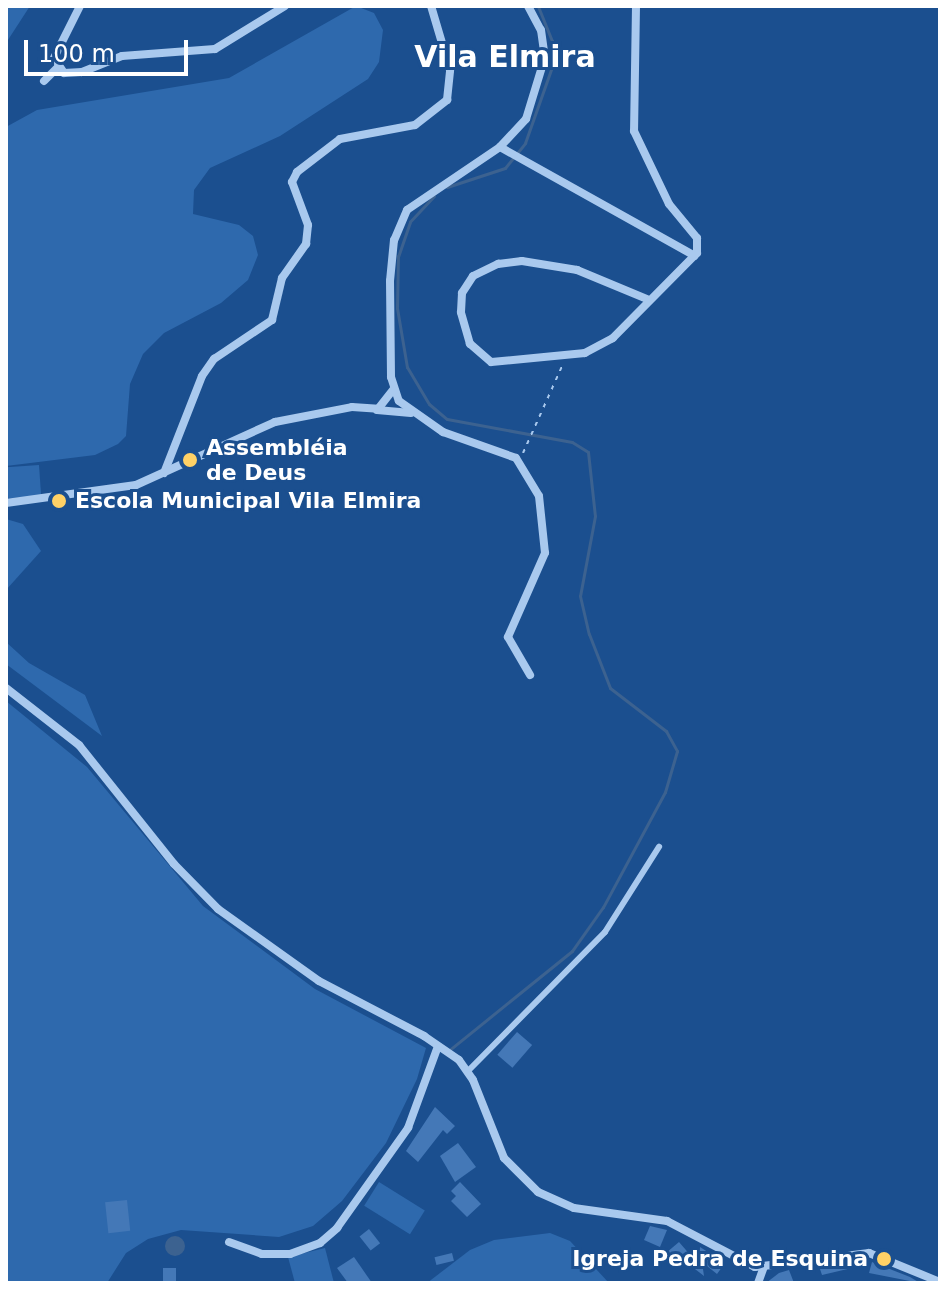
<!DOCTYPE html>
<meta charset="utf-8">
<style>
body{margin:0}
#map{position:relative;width:946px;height:1289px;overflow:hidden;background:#1b4f8f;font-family:"DejaVu Sans",sans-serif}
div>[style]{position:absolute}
.green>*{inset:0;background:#2e69ad;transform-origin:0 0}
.water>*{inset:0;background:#3c6290}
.round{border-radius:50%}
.stream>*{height:3px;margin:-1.5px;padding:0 1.5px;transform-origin:1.5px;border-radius:1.5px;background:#3c6290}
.building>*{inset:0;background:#4478b7;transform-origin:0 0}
.path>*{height:2px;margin-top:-1px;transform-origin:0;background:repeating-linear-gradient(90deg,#a9c9ee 0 4px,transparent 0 10px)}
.service>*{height:6px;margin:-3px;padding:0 3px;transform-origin:3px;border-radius:3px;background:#a9c9ee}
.minor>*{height:8px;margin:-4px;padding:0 4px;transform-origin:4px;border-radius:4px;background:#a9c9ee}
.dots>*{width:22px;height:22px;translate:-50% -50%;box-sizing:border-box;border:4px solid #1b4f8f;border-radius:50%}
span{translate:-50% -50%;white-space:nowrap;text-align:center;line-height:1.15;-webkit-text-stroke:6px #1b4f8f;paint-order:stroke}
.poi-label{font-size:22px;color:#fff;font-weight:700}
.left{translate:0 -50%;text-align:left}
.right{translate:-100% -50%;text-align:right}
.district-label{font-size:30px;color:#fff;font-weight:700}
.frame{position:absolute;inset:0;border:8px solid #fff;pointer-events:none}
.scale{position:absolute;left:24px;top:40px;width:164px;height:36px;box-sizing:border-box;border:4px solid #fff;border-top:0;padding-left:10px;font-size:24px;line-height:28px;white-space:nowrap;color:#fff;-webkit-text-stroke:6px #1b4f8f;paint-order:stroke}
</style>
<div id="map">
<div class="green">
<i style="clip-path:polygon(6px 6px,30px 6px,6px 43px)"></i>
<i style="clip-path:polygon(356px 6px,374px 13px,383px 30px,379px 62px,368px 79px,280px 136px,210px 168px,194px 190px,193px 214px,239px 225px,253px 236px,258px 255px,248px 280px,221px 303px,164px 333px,143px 354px,130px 384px,126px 436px,118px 444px,95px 455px,6px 466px,6px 127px,37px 110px,229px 78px)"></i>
<i style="left:39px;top:465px;width:31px;height:33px;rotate:86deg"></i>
<i style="clip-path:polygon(6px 519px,23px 524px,41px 551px,6px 590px)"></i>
<i style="clip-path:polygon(6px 642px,29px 663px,85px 695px,102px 736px,6px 664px)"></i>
<i style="clip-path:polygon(6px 701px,87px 767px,203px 906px,315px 989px,426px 1048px,417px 1079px,386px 1143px,342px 1201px,313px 1226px,279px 1237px,181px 1230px,148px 1239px,126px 1253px,107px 1283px,6px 1283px)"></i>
<i style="left:379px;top:1182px;width:54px;height:28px;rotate:32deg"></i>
<i style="clip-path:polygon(550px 1233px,570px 1241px,609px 1283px,427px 1283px,470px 1250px,494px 1240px)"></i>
<i style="clip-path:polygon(325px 1248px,334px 1283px,295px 1283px,288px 1257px)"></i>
</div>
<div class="water">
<i class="round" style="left:165px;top:1236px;width:20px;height:20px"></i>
</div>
<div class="stream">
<i style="left:447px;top:187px;width:61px;rotate:-18.1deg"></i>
<i style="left:505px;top:168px;width:32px;rotate:-51deg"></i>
<i style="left:525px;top:143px;width:84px;rotate:-70.5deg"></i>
<i style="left:553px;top:64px;width:23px;rotate:-92deg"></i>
<i style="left:552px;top:41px;width:38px;rotate:-112deg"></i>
<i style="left:434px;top:196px;width:35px;rotate:133deg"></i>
<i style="left:410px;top:222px;width:36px;rotate:109deg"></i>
<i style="left:398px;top:256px;width:52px;rotate:91.1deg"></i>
<i style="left:397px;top:308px;width:60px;rotate:80.4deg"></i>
<i style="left:407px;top:367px;width:43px;rotate:59.3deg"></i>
<i style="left:429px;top:404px;width:23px;rotate:40deg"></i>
<i style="left:447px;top:419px;width:127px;rotate:10.4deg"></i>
<i style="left:572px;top:442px;width:19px;rotate:32deg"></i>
<i style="left:588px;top:452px;width:64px;rotate:83.8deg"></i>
<i style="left:595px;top:516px;width:81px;rotate:100.6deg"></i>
<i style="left:580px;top:596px;width:39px;rotate:77deg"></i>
<i style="left:589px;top:634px;width:58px;rotate:68.7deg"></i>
<i style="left:610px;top:688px;width:71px;rotate:37.5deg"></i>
<i style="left:666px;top:731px;width:23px;rotate:61deg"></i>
<i style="left:677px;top:751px;width:43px;rotate:106.3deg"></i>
<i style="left:665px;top:792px;width:131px;rotate:118.3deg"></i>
<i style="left:603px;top:907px;width:54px;rotate:125.2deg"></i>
<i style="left:572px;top:951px;width:159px;rotate:141.1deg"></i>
</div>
<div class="building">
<i style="left:517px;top:1032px;width:20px;height:30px;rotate:41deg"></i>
<i style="clip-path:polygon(435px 1107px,455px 1126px,447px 1134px,443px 1130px,418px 1162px,406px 1151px)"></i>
<i style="clip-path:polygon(458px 1143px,476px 1167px,455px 1182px,440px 1156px)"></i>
<i style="clip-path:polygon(460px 1182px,481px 1204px,467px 1217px,451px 1201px,456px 1196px,451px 1191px)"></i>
<i style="left:127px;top:1200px;width:31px;height:22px;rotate:84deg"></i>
<i style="clip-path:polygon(650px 1226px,667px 1230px,660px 1247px,644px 1240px)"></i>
<i style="left:369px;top:1229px;width:18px;height:12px;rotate:52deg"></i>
<i style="clip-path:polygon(679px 1242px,692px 1257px,700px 1247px,725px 1263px,717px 1274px,702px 1262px,704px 1276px,682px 1259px,676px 1264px,666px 1253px)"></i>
<i style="left:452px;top:1253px;width:8px;height:18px;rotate:76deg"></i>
<i style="clip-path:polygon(354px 1257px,372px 1283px,348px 1283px,337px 1268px)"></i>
<i style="clip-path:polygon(869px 1260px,869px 1264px,822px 1275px,819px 1266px)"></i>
<i style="clip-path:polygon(872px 1262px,910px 1277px,920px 1283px,869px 1273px)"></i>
<i style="left:176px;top:1268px;width:15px;height:13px;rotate:90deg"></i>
<i style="clip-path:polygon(789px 1270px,794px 1283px,766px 1283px,779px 1273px)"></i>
</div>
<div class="path">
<i style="left:523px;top:453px;width:98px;rotate:-65.8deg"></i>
</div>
<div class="service">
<i style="left:468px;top:1071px;width:195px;rotate:-45.4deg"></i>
<i style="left:605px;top:932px;width:101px;rotate:-57.6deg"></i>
</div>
<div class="minor">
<i style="left:80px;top:6px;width:58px;rotate:116.6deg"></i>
<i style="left:54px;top:58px;width:18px;rotate:56deg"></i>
<i style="left:64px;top:73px;width:18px;rotate:-3deg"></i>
<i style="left:82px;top:72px;width:43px;rotate:-21.8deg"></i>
<i style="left:122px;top:56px;width:93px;rotate:-4.3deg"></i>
<i style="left:215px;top:49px;width:82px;rotate:-31.6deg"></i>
<i style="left:528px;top:6px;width:27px;rotate:62deg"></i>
<i style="left:541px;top:30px;width:27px;rotate:82deg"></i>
<i style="left:545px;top:57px;width:65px;rotate:107deg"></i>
<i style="left:526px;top:119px;width:38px;rotate:133deg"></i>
<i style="left:500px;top:147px;width:112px;rotate:145.9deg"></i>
<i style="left:407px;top:210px;width:33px;rotate:113deg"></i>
<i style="left:394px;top:240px;width:41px;rotate:95.6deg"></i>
<i style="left:390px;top:281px;width:96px;rotate:89.4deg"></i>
<i style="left:391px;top:377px;width:25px;rotate:72deg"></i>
<i style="left:399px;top:401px;width:54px;rotate:35.2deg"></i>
<i style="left:443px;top:432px;width:77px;rotate:19.6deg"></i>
<i style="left:516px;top:458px;width:44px;rotate:58.8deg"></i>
<i style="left:539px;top:496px;width:57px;rotate:84deg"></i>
<i style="left:545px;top:553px;width:92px;rotate:113.8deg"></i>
<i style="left:508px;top:637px;width:44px;rotate:59.9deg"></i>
<i style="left:636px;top:6px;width:125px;rotate:90.9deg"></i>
<i style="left:634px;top:131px;width:81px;rotate:64.4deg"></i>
<i style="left:669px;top:204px;width:44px;rotate:50.5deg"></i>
<i style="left:697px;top:238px;width:15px;rotate:90deg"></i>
<i style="left:697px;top:253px;width:120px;rotate:134.7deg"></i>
<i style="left:613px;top:338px;width:32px;rotate:152deg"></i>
<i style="left:585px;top:353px;width:94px;rotate:174.5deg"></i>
<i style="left:491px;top:362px;width:28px;rotate:-139deg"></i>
<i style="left:470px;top:344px;width:33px;rotate:-106deg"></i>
<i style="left:461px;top:312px;width:19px;rotate:-87deg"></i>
<i style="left:462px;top:293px;width:20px;rotate:-57deg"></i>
<i style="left:473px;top:276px;width:28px;rotate:-26deg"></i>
<i style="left:498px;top:264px;width:24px;rotate:-7deg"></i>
<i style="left:522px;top:261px;width:56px;rotate:9.3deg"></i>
<i style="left:577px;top:270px;width:76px;rotate:22.5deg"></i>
<i style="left:44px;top:81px;width:17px;rotate:-45deg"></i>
<i style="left:500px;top:147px;width:223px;rotate:29.2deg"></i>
<i style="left:377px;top:410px;width:34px;rotate:5deg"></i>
<i style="left:164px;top:473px;width:104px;rotate:-68.6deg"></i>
<i style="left:202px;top:376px;width:21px;rotate:-55deg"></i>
<i style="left:214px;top:359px;width:70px;rotate:-33.9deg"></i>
<i style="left:272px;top:320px;width:43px;rotate:-76.6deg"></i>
<i style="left:282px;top:278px;width:42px;rotate:-54.8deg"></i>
<i style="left:306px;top:244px;width:19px;rotate:-84deg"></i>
<i style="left:308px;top:225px;width:46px;rotate:-110.4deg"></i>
<i style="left:292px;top:182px;width:11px;rotate:-63deg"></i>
<i style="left:297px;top:172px;width:54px;rotate:-37.5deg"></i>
<i style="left:340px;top:139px;width:76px;rotate:-10.6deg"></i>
<i style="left:415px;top:125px;width:41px;rotate:-38deg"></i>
<i style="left:447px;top:100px;width:30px;rotate:-84deg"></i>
<i style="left:450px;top:70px;width:67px;rotate:-106.5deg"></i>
<i style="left:6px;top:503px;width:131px;rotate:-7.9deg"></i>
<i style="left:136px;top:485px;width:153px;rotate:-24.4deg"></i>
<i style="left:275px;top:422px;width:78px;rotate:-11deg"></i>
<i style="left:352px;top:407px;width:26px;rotate:4deg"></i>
<i style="left:378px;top:409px;width:24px;rotate:-52deg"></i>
<i style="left:6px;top:688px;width:93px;rotate:38deg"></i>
<i style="left:79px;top:745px;width:152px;rotate:51.4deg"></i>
<i style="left:174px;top:864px;width:63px;rotate:45.6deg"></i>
<i style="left:218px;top:909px;width:124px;rotate:35.5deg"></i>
<i style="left:319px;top:981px;width:119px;rotate:27.6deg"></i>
<i style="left:424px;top:1036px;width:42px;rotate:34.4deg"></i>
<i style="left:459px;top:1060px;width:24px;rotate:55deg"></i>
<i style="left:473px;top:1080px;width:84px;rotate:68.3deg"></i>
<i style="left:504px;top:1158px;width:48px;rotate:45deg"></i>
<i style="left:538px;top:1192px;width:39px;rotate:24deg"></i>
<i style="left:574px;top:1208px;width:94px;rotate:8deg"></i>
<i style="left:667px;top:1221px;width:99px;rotate:27.6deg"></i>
<i style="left:755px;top:1267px;width:115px;rotate:-7deg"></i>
<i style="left:869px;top:1253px;width:77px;rotate:22.2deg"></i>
<i style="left:229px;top:1242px;width:35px;rotate:20deg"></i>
<i style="left:262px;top:1254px;width:28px"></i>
<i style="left:290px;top:1254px;width:32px;rotate:-20deg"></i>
<i style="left:320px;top:1243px;width:23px;rotate:-41deg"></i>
<i style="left:337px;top:1228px;width:123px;rotate:-54.6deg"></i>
<i style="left:408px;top:1128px;width:87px;rotate:-69.9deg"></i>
<i style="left:758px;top:1283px;width:15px;rotate:-70deg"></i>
</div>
<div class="dots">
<i style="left:190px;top:460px;background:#ffd166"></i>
<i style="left:59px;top:501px;background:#ffd166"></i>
<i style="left:884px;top:1259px;background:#ffd166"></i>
</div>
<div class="poi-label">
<span class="left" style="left:206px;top:460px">Assembléia<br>de Deus</span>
<span class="left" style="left:75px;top:501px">Escola Municipal Vila Elmira</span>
<span class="right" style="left:868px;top:1259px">Igreja Pedra de Esquina</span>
</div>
<div class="district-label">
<span style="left:505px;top:57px">Vila Elmira</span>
</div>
<div class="frame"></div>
<div class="scale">100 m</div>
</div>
